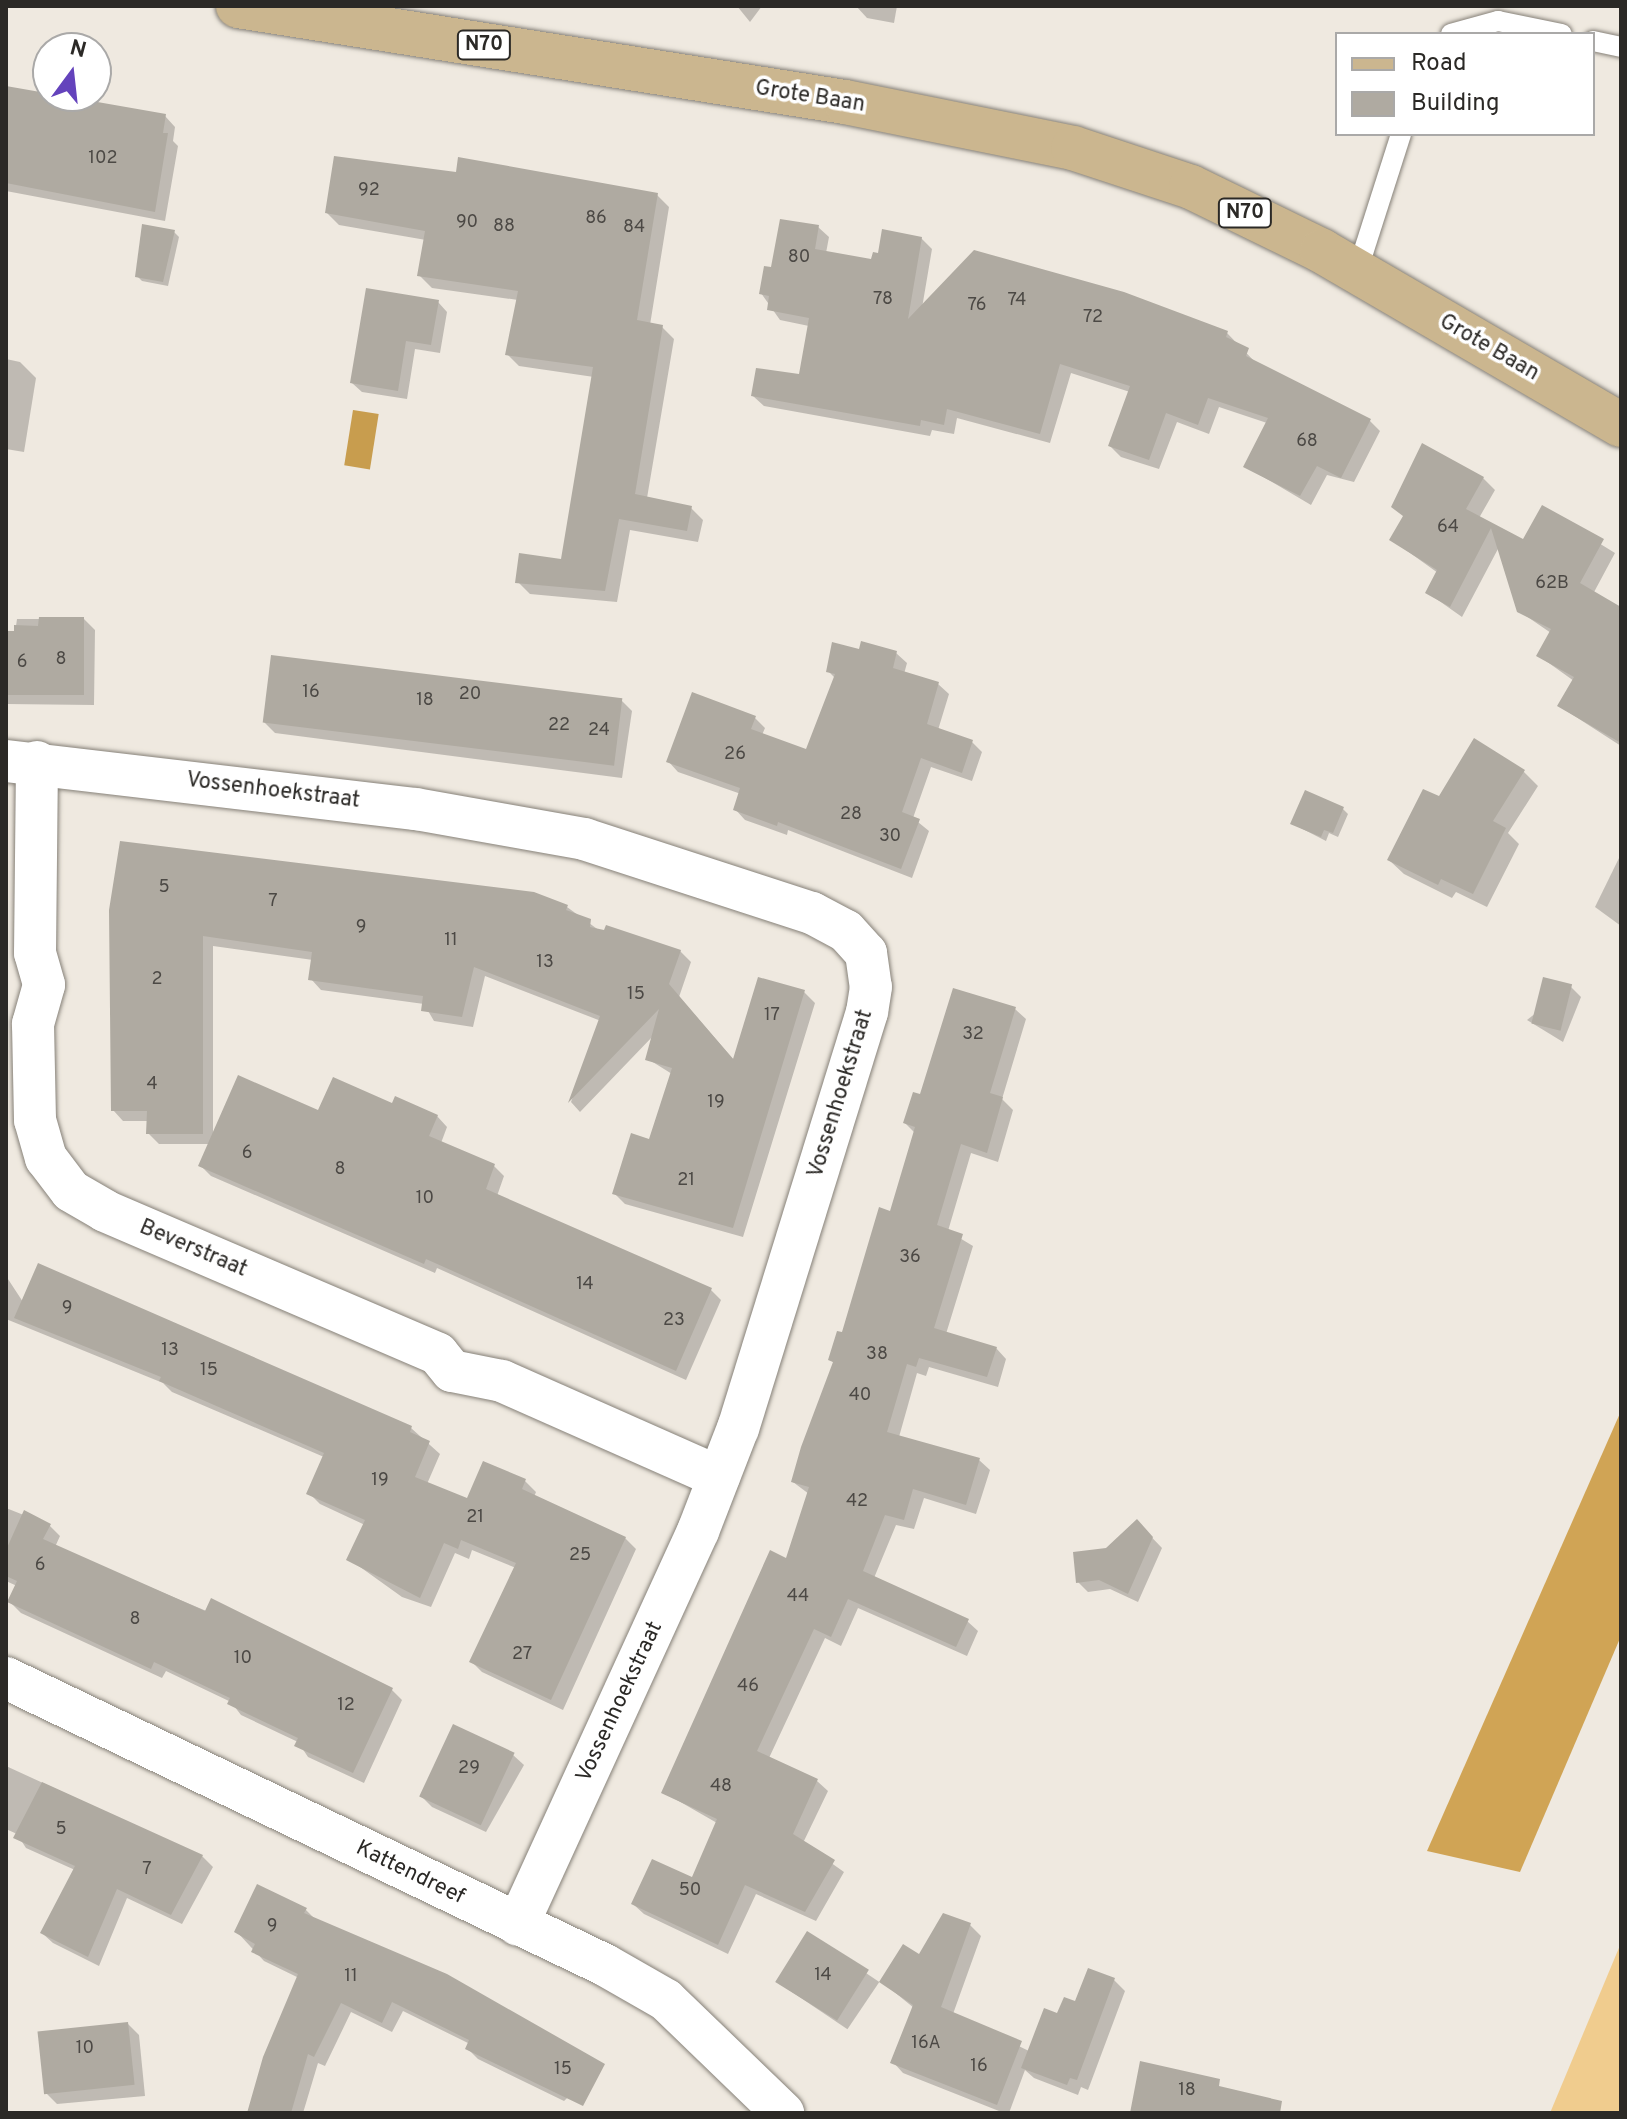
<!DOCTYPE html>
<style>
body{margin:0}
#map{position:relative;width:1627px;height:2119px;overflow:hidden;background:#efe9e0;font-family:Overpass,sans-serif}
div>[style]{position:absolute}
.green>*{inset:0;background:#f0cc8e}
.forest>*{inset:0;background:#d0a455}
.water>*{inset:0;background:#c89d4e;transform-origin:0 0}
.shadow>*{inset:0;background:#0003;transform-origin:0 0}
.building>*{inset:0;background:#afaaa1;transform-origin:0 0}
.roads{filter:drop-shadow(0 0 2px #868178) drop-shadow(0 0 2px #868178)}
.service>*{height:20px;margin:-10px;padding:0 10px;transform-origin:10px;border-radius:10px;background:#fff}
.minor>*{height:42px;margin:-21px;padding:0 21px;transform-origin:21px;border-radius:21px;background:#fff}
.primary>*{height:44px;margin:-22px;padding:0 22px;transform-origin:22px;border-radius:22px;background:#cbb68f}
span{translate:-50% -50%;white-space:nowrap;text-align:center;line-height:1.15;-webkit-text-stroke:7px #fff;paint-order:stroke}
.number-label{font-size:18px;color:#4c4945}
.number-label span{-webkit-text-stroke-width:0}
.shield-label span{padding:2px 6px;background:#fff;border:2px solid;border-radius:6px;-webkit-text-stroke-width:0}
.shield-label{font-size:20px;color:#2b2926;font-weight:700}
.street-label{font-size:22px;color:#2b2926}
.frame{position:absolute;inset:0;border:8px solid #2b2926;pointer-events:none}
.legend{position:absolute;left:1335px;top:32px;width:260px;height:104px;box-sizing:border-box;background:#fff;border:2px solid #aaa9a8;margin:0;padding:10px 14px;list-style:none;font-size:24px;color:#2b2926}
.legend li{display:flex;align-items:center;gap:16px;height:40px}
.legend b{width:40px;border:2px solid #aaa9a8}
.north{position:absolute;left:32px;top:32px;width:80px;height:80px;box-sizing:border-box;background:#fff;border:2px solid #aaa9a8;border-radius:50%;rotate:15deg;font-size:22px;font-weight:700;line-height:32px;text-align:center;color:#2b2926}
.north::after{content:'';display:block;margin:auto;width:28px;height:36px;background:#6443bc;clip-path:polygon(50% 0,100% 100%,50% 72%,0 100%)}
</style>
<div id="map">
<div class="green">
<i style="clip-path:polygon(1621px 1943px,1621px 2113px,1550px 2113px)"></i>
</div>
<div class="forest">
<i style="clip-path:polygon(1621px 1411px,1621px 1636px,1520px 1872px,1427px 1851px)"></i>
</div>
<div class="water">
<i style="left:353px;top:410px;width:26px;height:56px;rotate:9deg"></i>
</div>
<div class="shadow">
<i style="clip-path:polygon(737px 6px,762px 6px,750px 22px)"></i>
<i style="clip-path:polygon(856px 6px,897px 6px,894px 23px,867px 18px)"></i>
<i style="clip-path:polygon(6px 91px,165px 116px,175px 127px,173px 141px,178px 146px,165px 221px,6px 191px)"></i>
<i style="clip-path:polygon(458px 174px,657px 195px,669px 207px,650px 325px,662px 327px,674px 339px,647px 498px,691px 508px,703px 520px,698px 542px,630px 530px,617px 602px,530px 594px,518px 582px,562px 562px,594px 377px,519px 366px,507px 354px,518px 300px,432px 288px,420px 276px,426px 240px,339px 225px,327px 213px)"></i>
<i style="clip-path:polygon(818px 227px,829px 237px,826px 253px,873px 262px,921px 238px,932px 249px,922px 308px,1227px 333px,1257px 364px,1370px 421px,1380px 431px,1354px 482px,1327px 475px,1311px 505px,1250px 469px,1267px 423px,1219px 407px,1209px 434px,1177px 422px,1159px 469px,1121px 457px,1110px 446px,1130px 392px,1071px 373px,1050px 443px,957px 418px,954px 434px,932px 430px,930px 436px,764px 406px,753px 396px,801px 377px,809px 326px,780px 320px,761px 293px,773px 269px)"></i>
<i style="clip-path:polygon(174px 232px,179px 237px,168px 286px,142px 281px,137px 276px)"></i>
<i style="clip-path:polygon(438px 302px,447px 312px,440px 353px,415px 349px,407px 399px,362px 392px,352px 383px)"></i>
<i style="clip-path:polygon(6px 359px,20px 362px,36px 378px,24px 452px,6px 449px)"></i>
<i style="clip-path:polygon(1483px 478px,1495px 490px,1479px 518px,1524px 541px,1542px 508px,1615px 553px,1593px 594px,1621px 610px,1621px 746px,1559px 706px,1574px 681px,1539px 656px,1551px 633px,1519px 611px,1499px 547px,1462px 617px,1428px 593px,1438px 573px,1392px 540px)"></i>
<i style="clip-path:polygon(17px 619px,84px 619px,95px 630px,94px 705px,6px 704px,6px 633px,15px 633px)"></i>
<i style="clip-path:polygon(861px 651px,896px 653px,907px 663px,904px 674px,938px 684px,949px 694px,938px 730px,972px 742px,982px 752px,972px 781px,931px 767px,913px 818px,929px 831px,912px 878px,788px 830px,787px 835px,745px 820px,735px 809px,741px 794px,678px 772px,668px 761px,755px 718px,765px 728px,762px 735px,807px 751px,836px 679px,828px 671px)"></i>
<i style="clip-path:polygon(621px 700px,632px 711px,622px 778px,275px 733px,264px 722px)"></i>
<i style="clip-path:polygon(1523px 771px,1538px 786px,1508px 833px,1519px 844px,1487px 907px,1456px 892px,1452px 898px,1404px 874px,1389px 860px,1440px 799px)"></i>
<i style="clip-path:polygon(1343px 809px,1348px 814px,1338px 837px,1329px 833px,1326px 841px,1293px 824px)"></i>
<i style="clip-path:polygon(1621px 854px,1621px 926px,1595px 907px)"></i>
<i style="clip-path:polygon(567px 907px,600px 931px,680px 951px,691px 962px,679px 997px,735px 1061px,804px 992px,815px 1003px,743px 1237px,625px 1204px,614px 1193px,651px 1141px,672px 1074px,648px 1059px,654px 1035px,580px 1112px,571px 1102px,601px 1021px,485px 976px,473px 1027px,434px 1021px,424px 1004px,321px 990px,311px 979px,313px 960px,213px 946px,213px 1138px,319px 1112px,393px 1106px,437px 1116px,447px 1127px,441px 1143px,494px 1166px,504px 1176px,497px 1196px,711px 1290px,721px 1300px,686px 1380px,437px 1268px,435px 1273px,211px 1176px,201px 1166px,210px 1144px,159px 1144px,148px 1133px,149px 1121px,123px 1121px,113px 1110px,111px 910px)"></i>
<i style="clip-path:polygon(1570px 986px,1581px 997px,1563px 1042px,1527px 1020px)"></i>
<i style="clip-path:polygon(1015px 1009px,1026px 1019px,1002px 1099px,1013px 1110px,998px 1162px,971px 1153px,948px 1231px,973px 1246px,946px 1334px,996px 1348px,1006px 1359px,998px 1387px,929px 1367px,926px 1376px,917px 1373px,899px 1437px,979px 1460px,990px 1470px,976px 1514px,924px 1498px,914px 1529px,896px 1525px,874px 1578px,967px 1621px,978px 1631px,967px 1656px,858px 1608px,841px 1646px,825px 1638px,769px 1758px,817px 1781px,828px 1791px,803px 1843px,844px 1872px,816px 1921px,756px 1894px,728px 1954px,644px 1914px,633px 1904px,693px 1880px,717px 1823px,663px 1792px,787px 1560px,809px 1494px,793px 1482px,835px 1364px,831px 1360px,891px 1213px,915px 1133px,905px 1123px,922px 1096px)"></i>
<i style="clip-path:polygon(6px 1276px,23px 1302px,411px 1428px,440px 1454px,427px 1484px,468px 1501px,484px 1463px,525px 1481px,536px 1492px,534px 1497px,625px 1538px,636px 1549px,563px 1710px,482px 1672px,471px 1661px,516px 1568px,472px 1550px,469px 1559px,455px 1553px,431px 1607px,402px 1597px,349px 1559px,365px 1525px,320px 1504px,309px 1493px,324px 1457px,172px 1392px,163px 1383px,6px 1319px)"></i>
<i style="clip-path:polygon(6px 1508px,49px 1525px,60px 1536px,55px 1547px,391px 1689px,402px 1700px,364px 1783px,308px 1757px,298px 1742px,241px 1715px,231px 1702px,166px 1671px,162px 1678px,21px 1613px,10px 1602px,17px 1586px,6px 1581px)"></i>
<i style="clip-path:polygon(1137px 1522px,1162px 1548px,1138px 1602px,1110px 1589px,1088px 1592px,1078px 1582px)"></i>
<i style="clip-path:polygon(513px 1755px,524px 1765px,486px 1832px,432px 1807px,421px 1796px)"></i>
<i style="clip-path:polygon(6px 1766px,202px 1856px,213px 1867px,182px 1924px,127px 1898px,99px 1966px,53px 1943px,42px 1933px,75px 1870px,26px 1848px,17px 1834px,6px 1829px)"></i>
<i style="clip-path:polygon(305px 1909px,316px 1920px,599px 2068px,564px 2101px,478px 2059px,468px 2049px,470px 2044px,403px 2011px,392px 2032px,351px 2012px,325px 2066px,318px 2063px,303px 2113px,249px 2113px,299px 1978px,264px 1961px,237px 1932px)"></i>
<i style="clip-path:polygon(970px 1925px,981px 1936px,953px 2014px,1029px 2051px,1058px 2015px,1114px 1980px,1125px 1991px,1088px 2090px,1081px 2087px,1078px 2095px,1034px 2078px,1025px 2070px,1009px 2113px,1004px 2113px,903px 2073px,893px 2062px,914px 2008px,882px 1982px)"></i>
<i style="left:808px;top:1934px;width:86px;height:57px;rotate:34deg"></i>
<i style="clip-path:polygon(128px 2024px,139px 2035px,145px 2096px,57px 2104px,46px 2093px)"></i>
</div>
<div class="building">
<i style="clip-path:polygon(6px 86px,166px 114px,163px 133px,168px 133px,155px 212px,6px 183px)"></i>
<i style="clip-path:polygon(334px 156px,456px 172px,458px 157px,658px 193px,637px 320px,663px 325px,635px 494px,692px 506px,687px 531px,619px 519px,605px 591px,515px 583px,519px 553px,561px 559px,593px 367px,505px 355px,518px 291px,417px 276px,425px 231px,325px 213px)"></i>
<i style="clip-path:polygon(780px 219px,819px 225px,815px 249px,871px 259px,873px 252px,878px 253px,882px 229px,922px 237px,908px 319px,974px 250px,1124px 292px,1228px 331px,1226px 337px,1249px 348px,1246px 356px,1371px 419px,1341px 478px,1317px 466px,1300px 496px,1243px 467px,1268px 418px,1208px 398px,1198px 425px,1166px 413px,1149px 460px,1108px 446px,1130px 386px,1060px 364px,1040px 434px,947px 409px,944px 425px,921px 420px,920px 426px,751px 396px,756px 368px,799px 374px,809px 318px,767px 310px,769px 296px,759px 294px,764px 266px,771px 267px)"></i>
<i style="clip-path:polygon(142px 224px,175px 230px,163px 282px,135px 277px)"></i>
<i style="clip-path:polygon(366px 288px,439px 300px,431px 345px,406px 341px,398px 391px,350px 383px)"></i>
<i style="clip-path:polygon(1422px 443px,1484px 477px,1466px 509px,1523px 539px,1542px 505px,1604px 539px,1580px 583px,1621px 607px,1621px 743px,1557px 706px,1574px 677px,1536px 656px,1551px 629px,1517px 612px,1491px 528px,1450px 607px,1425px 593px,1437px 570px,1389px 540px,1403px 516px,1391px 507px)"></i>
<i style="clip-path:polygon(39px 617px,84px 617px,84px 695px,6px 695px,6px 631px,14px 631px,14px 625px,38px 626px)"></i>
<i style="clip-path:polygon(861px 641px,897px 651px,893px 668px,939px 682px,927px 724px,973px 740px,962px 773px,921px 758px,902px 812px,920px 819px,901px 869px,778px 822px,777px 826px,733px 810px,740px 788px,666px 762px,692px 692px,756px 716px,751px 729px,806px 749px,835px 674px,826px 672px,832px 642px,859px 649px)"></i>
<i style="left:271px;top:655px;width:354px;height:68px;rotate:7deg"></i>
<i style="clip-path:polygon(1474px 738px,1525px 770px,1493px 821px,1506px 828px,1473px 894px,1441px 879px,1438px 885px,1387px 860px,1423px 789px,1439px 796px)"></i>
<i style="clip-path:polygon(1305px 790px,1344px 807px,1333px 833px,1324px 830px,1321px 837px,1290px 824px)"></i>
<i style="clip-path:polygon(120px 841px,534px 892px,568px 905px,566px 910px,591px 919px,590px 927px,604px 930px,606px 925px,681px 950px,669px 984px,733px 1059px,758px 977px,805px 990px,733px 1228px,612px 1194px,631px 1133px,649px 1139px,672px 1068px,645px 1060px,659px 1009px,568px 1103px,600px 1016px,474px 967px,462px 1017px,421px 1011px,423px 996px,308px 980px,312px 952px,203px 936px,203px 1134px,146px 1134px,147px 1111px,111px 1111px,109px 910px)"></i>
<i style="left:1543px;top:977px;width:30px;height:48px;rotate:14deg"></i>
<i style="clip-path:polygon(953px 988px,1016px 1007px,990px 1093px,1003px 1097px,987px 1153px,961px 1144px,937px 1225px,963px 1234px,934px 1328px,997px 1347px,987px 1377px,919px 1358px,916px 1367px,907px 1364px,887px 1432px,980px 1458px,966px 1505px,913px 1489px,904px 1520px,885px 1515px,863px 1571px,969px 1619px,956px 1647px,848px 1599px,831px 1637px,814px 1629px,757px 1751px,818px 1779px,793px 1834px,835px 1860px,805px 1912px,745px 1885px,718px 1945px,631px 1904px,652px 1859px,692px 1877px,717px 1819px,661px 1793px,770px 1550px,786px 1558px,809px 1487px,791px 1482px,801px 1447px,833px 1362px,828px 1360px,837px 1331px,842px 1332px,879px 1207px,890px 1211px,915px 1127px,903px 1123px,913px 1092px,920px 1094px)"></i>
<i style="clip-path:polygon(238px 1075px,318px 1110px,333px 1077px,392px 1103px,395px 1096px,438px 1115px,429px 1136px,495px 1164px,486px 1189px,712px 1288px,676px 1371px,426px 1259px,424px 1264px,198px 1166px)"></i>
<i style="clip-path:polygon(38px 1263px,412px 1426px,410px 1432px,430px 1441px,415px 1477px,467px 1498px,483px 1461px,526px 1479px,522px 1489px,626px 1537px,551px 1700px,469px 1662px,516px 1563px,461px 1540px,458px 1549px,444px 1543px,420px 1598px,346px 1560px,365px 1520px,306px 1494px,324px 1453px,159px 1381px,161px 1377px,14px 1318px)"></i>
<i style="clip-path:polygon(24px 1510px,51px 1524px,43px 1539px,205px 1611px,211px 1598px,393px 1688px,353px 1773px,294px 1746px,298px 1738px,227px 1704px,230px 1698px,154px 1662px,151px 1669px,7px 1602px,17px 1581px,6px 1576px,6px 1550px)"></i>
<i style="clip-path:polygon(1137px 1519px,1153px 1537px,1128px 1594px,1099px 1580px,1076px 1583px,1073px 1552px,1106px 1548px)"></i>
<i style="left:453px;top:1724px;width:68px;height:80px;rotate:25deg"></i>
<i style="clip-path:polygon(42px 1782px,203px 1855px,171px 1915px,117px 1889px,88px 1957px,40px 1933px,75px 1866px,13px 1838px)"></i>
<i style="clip-path:polygon(257px 1884px,307px 1908px,304px 1913px,447px 1974px,605px 2064px,583px 2106px,465px 2049px,469px 2040px,392px 2002px,382px 2023px,341px 2003px,314px 2057px,308px 2054px,291px 2113px,247px 2113px,263px 2057px,298px 1974px,251px 1952px,255px 1944px,234px 1932px)"></i>
<i style="clip-path:polygon(943px 1913px,971px 1923px,941px 2007px,1022px 2041px,997px 2105px,890px 2063px,913px 2005px,879px 1982px,903px 1944px,919px 1954px)"></i>
<i style="left:807px;top:1931px;width:73px;height:60px;rotate:32deg"></i>
<i style="clip-path:polygon(1088px 1968px,1115px 1978px,1077px 2080px,1070px 2078px,1067px 2085px,1021px 2068px,1044px 2008px,1057px 2013px,1064px 1997px,1075px 2001px)"></i>
<i style="left:128px;top:2022px;width:63px;height:91px;rotate:84deg"></i>
<i style="clip-path:polygon(1140px 2061px,1220px 2079px,1219px 2086px,1282px 2101px,1280px 2113px,1130px 2113px)"></i>
</div>
<div class="roads">
<div class="service">
<i style="left:1451px;top:34px;width:49px;rotate:-15.5deg"></i>
<i style="left:1498px;top:21px;width:65px;rotate:11.5deg"></i>
<i style="left:1593px;top:41px;width:29px;rotate:12deg"></i>
<i style="left:1357px;top:272px;width:145px;rotate:-72.3deg"></i>
</div>
<div class="minor">
<i style="left:6px;top:761px;width:413px;rotate:6.7deg"></i>
<i style="left:416px;top:809px;width:171px;rotate:10.1deg"></i>
<i style="left:584px;top:839px;width:240px;rotate:18deg"></i>
<i style="left:812px;top:913px;width:38px;rotate:28deg"></i>
<i style="left:846px;top:931px;width:30px;rotate:48deg"></i>
<i style="left:866px;top:953px;width:34px;rotate:82deg"></i>
<i style="left:871px;top:987px;width:25px;rotate:99deg"></i>
<i style="left:867px;top:1012px;width:436px;rotate:107.2deg"></i>
<i style="left:738px;top:1428px;width:110px;rotate:111.2deg"></i>
<i style="left:698px;top:1531px;width:433px;rotate:114.6deg"></i>
<i style="left:37px;top:762px;width:191px;rotate:90.6deg"></i>
<i style="left:35px;top:953px;width:33px;rotate:74deg"></i>
<i style="left:44px;top:985px;width:41px;rotate:105.8deg"></i>
<i style="left:33px;top:1024px;width:96px;rotate:88.8deg"></i>
<i style="left:35px;top:1120px;width:40px;rotate:74deg"></i>
<i style="left:46px;top:1158px;width:41px;rotate:52.9deg"></i>
<i style="left:71px;top:1191px;width:39px;rotate:30deg"></i>
<i style="left:105px;top:1211px;width:362px;rotate:23.2deg"></i>
<i style="left:438px;top:1354px;width:22px;rotate:51deg"></i>
<i style="left:452px;top:1371px;width:51px;rotate:11.3deg"></i>
<i style="left:502px;top:1381px;width:237px;rotate:23.9deg"></i>
<i style="left:6px;top:1678px;width:664px;rotate:25.6deg"></i>
<i style="left:605px;top:1965px;width:70px;rotate:29.8deg"></i>
<i style="left:666px;top:2000px;width:163px;rotate:44deg"></i>
</div>
<div class="primary">
<i style="left:238px;top:6px;width:615px;rotate:8.99deg"></i>
<i style="left:845px;top:102px;width:233px;rotate:11.4deg"></i>
<i style="left:1073px;top:148px;width:124px;rotate:18.3deg"></i>
<i style="left:1191px;top:187px;width:146px;rotate:26deg"></i>
<i style="left:1322px;top:251px;width:346px;rotate:30.2deg"></i>
</div>
</div>
<div class="number-label">
<span style="left:103px;top:159px">102</span>
<span style="left:369px;top:191px">92</span>
<span style="left:596px;top:219px">86</span>
<span style="left:467px;top:223px">90</span>
<span style="left:504px;top:227px">88</span>
<span style="left:634px;top:228px">84</span>
<span style="left:799px;top:258px">80</span>
<span style="left:883px;top:300px">78</span>
<span style="left:1017px;top:301px">74</span>
<span style="left:977px;top:306px">76</span>
<span style="left:1093px;top:318px">72</span>
<span style="left:1307px;top:442px">68</span>
<span style="left:1448px;top:528px">64</span>
<span style="left:1552px;top:584px">62B</span>
<span style="left:61px;top:660px">8</span>
<span style="left:22px;top:663px">6</span>
<span style="left:311px;top:693px">16</span>
<span style="left:470px;top:695px">20</span>
<span style="left:425px;top:701px">18</span>
<span style="left:559px;top:726px">22</span>
<span style="left:599px;top:731px">24</span>
<span style="left:735px;top:755px">26</span>
<span style="left:851px;top:815px">28</span>
<span style="left:890px;top:837px">30</span>
<span style="left:164px;top:888px">5</span>
<span style="left:273px;top:902px">7</span>
<span style="left:361px;top:928px">9</span>
<span style="left:451px;top:941px">11</span>
<span style="left:545px;top:963px">13</span>
<span style="left:157px;top:980px">2</span>
<span style="left:636px;top:995px">15</span>
<span style="left:772px;top:1016px">17</span>
<span style="left:973px;top:1035px">32</span>
<span style="left:152px;top:1085px">4</span>
<span style="left:716px;top:1103px">19</span>
<span style="left:247px;top:1154px">6</span>
<span style="left:340px;top:1170px">8</span>
<span style="left:686px;top:1181px">21</span>
<span style="left:425px;top:1199px">10</span>
<span style="left:910px;top:1258px">36</span>
<span style="left:585px;top:1285px">14</span>
<span style="left:67px;top:1309px">9</span>
<span style="left:674px;top:1321px">23</span>
<span style="left:170px;top:1351px">13</span>
<span style="left:877px;top:1355px">38</span>
<span style="left:209px;top:1371px">15</span>
<span style="left:860px;top:1396px">40</span>
<span style="left:380px;top:1481px">19</span>
<span style="left:857px;top:1502px">42</span>
<span style="left:475px;top:1518px">21</span>
<span style="left:580px;top:1556px">25</span>
<span style="left:40px;top:1566px">6</span>
<span style="left:798px;top:1597px">44</span>
<span style="left:135px;top:1620px">8</span>
<span style="left:522px;top:1655px">27</span>
<span style="left:243px;top:1659px">10</span>
<span style="left:748px;top:1687px">46</span>
<span style="left:346px;top:1706px">12</span>
<span style="left:469px;top:1769px">29</span>
<span style="left:721px;top:1787px">48</span>
<span style="left:61px;top:1830px">5</span>
<span style="left:147px;top:1870px">7</span>
<span style="left:690px;top:1891px">50</span>
<span style="left:272px;top:1927px">9</span>
<span style="left:823px;top:1976px">14</span>
<span style="left:351px;top:1977px">11</span>
<span style="left:926px;top:2044px">16A</span>
<span style="left:85px;top:2049px">10</span>
<span style="left:979px;top:2067px">16</span>
<span style="left:563px;top:2070px">15</span>
<span style="left:1187px;top:2091px">18</span>
</div>
<div class="shield-label">
<span style="left:484px;top:45px">N70</span>
<span style="left:1245px;top:213px">N70</span>
</div>
<div class="street-label">
<span style="left:810px;top:97px;rotate:9deg">Grote Baan</span>
<span style="left:1489px;top:348px;rotate:30deg">Grote Baan</span>
<span style="left:273px;top:791px;rotate:7deg">Vossenhoekstraat</span>
<span style="left:841px;top:1094px;rotate:-73deg">Vossenhoekstraat</span>
<span style="left:193px;top:1249px;rotate:23deg">Beverstraat</span>
<span style="left:620px;top:1702px;rotate:-65deg">Vossenhoekstraat</span>
<span style="left:410px;top:1873px;rotate:26deg">Kattendreef</span>
</div>
<div class="frame"></div>
<ul class="legend">
<li><b style="height:10px;background:#cbb68f"></b>Road</li>
<li><b style="height:22px;background:#afaaa1"></b>Building</li>
</ul>
<div class="north">N</div>
</div>
